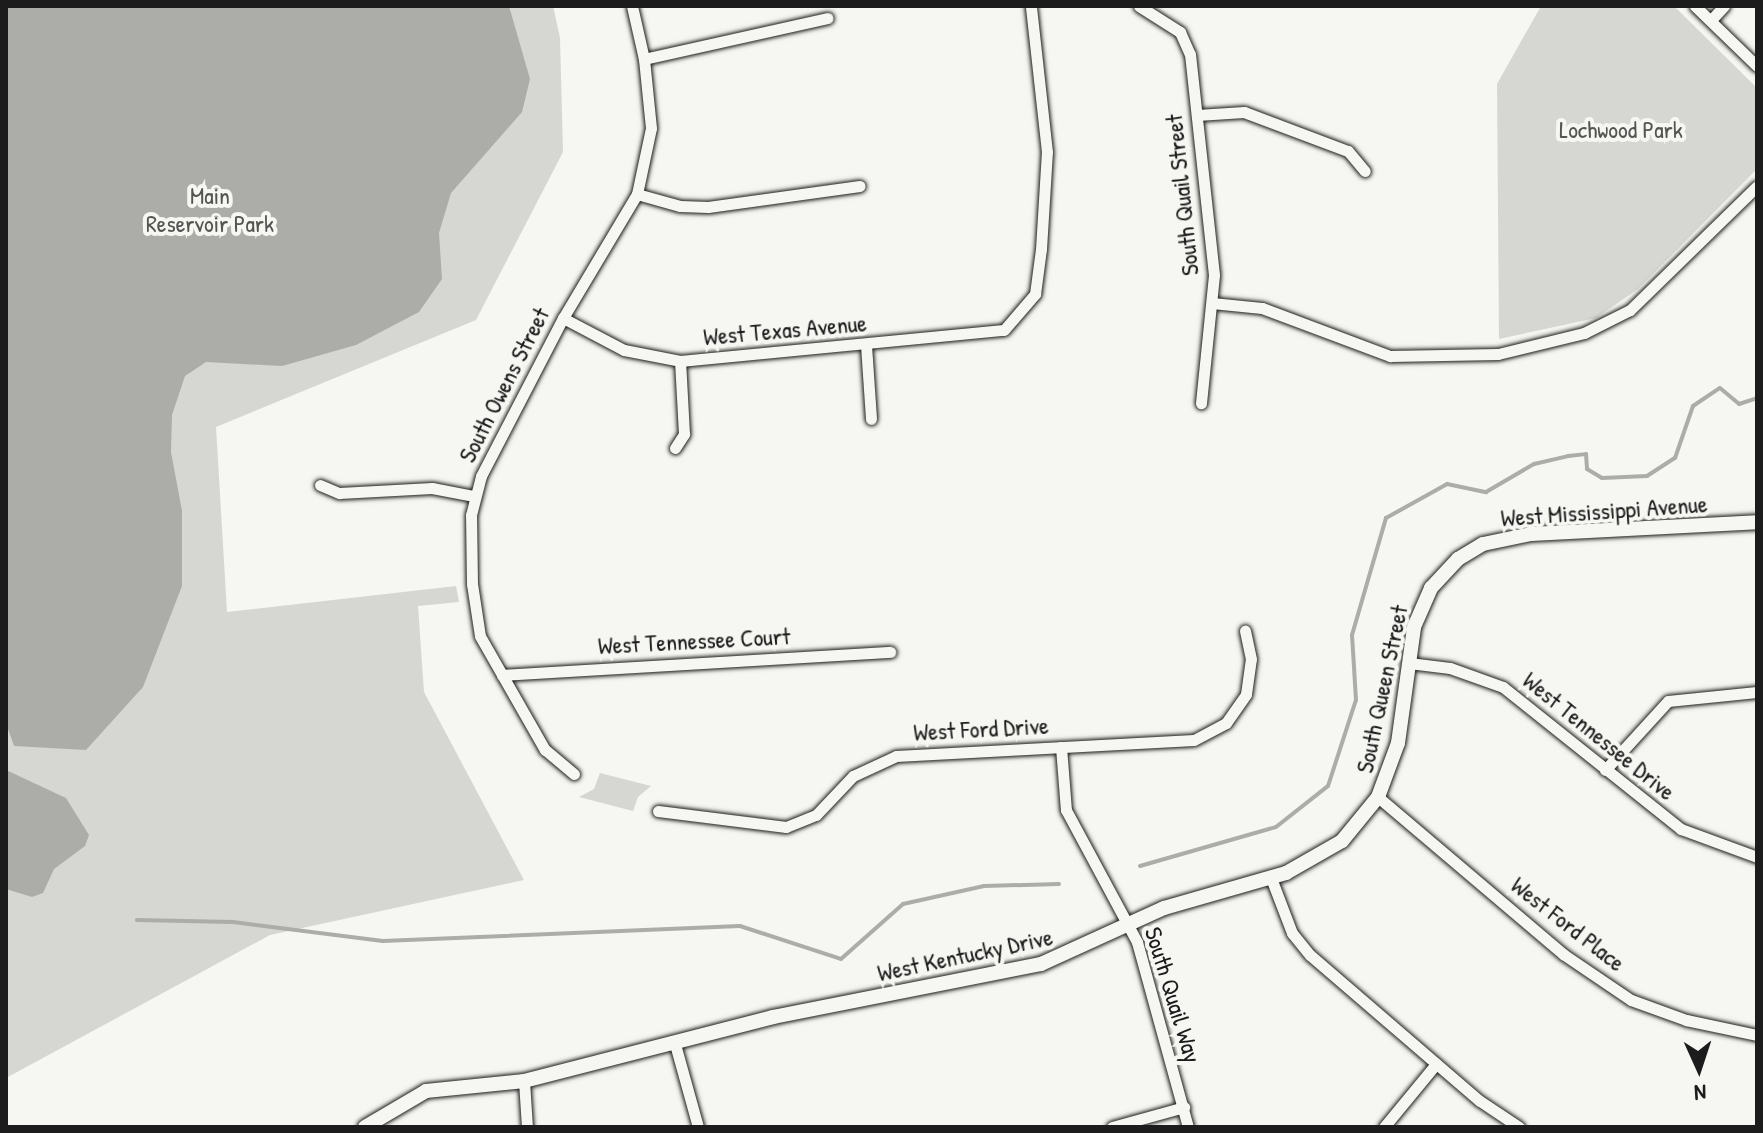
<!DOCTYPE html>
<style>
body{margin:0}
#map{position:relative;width:1763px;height:1133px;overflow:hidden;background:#f6f6f2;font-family:"Patrick Hand",sans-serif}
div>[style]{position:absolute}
.green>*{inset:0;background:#d6d6d2}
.water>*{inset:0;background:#acaca9}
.stream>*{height:4px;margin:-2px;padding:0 2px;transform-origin:2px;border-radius:2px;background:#acaca9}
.roads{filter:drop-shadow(0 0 2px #1c1c1c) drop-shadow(0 0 2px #1c1c1c)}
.minor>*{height:11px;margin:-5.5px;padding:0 5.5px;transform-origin:5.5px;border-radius:5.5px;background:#f6f6f2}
.tertiary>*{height:14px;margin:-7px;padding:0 7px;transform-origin:7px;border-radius:7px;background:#f6f6f2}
span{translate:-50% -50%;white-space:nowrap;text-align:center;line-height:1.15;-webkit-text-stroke:8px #f6f6f2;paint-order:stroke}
.park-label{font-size:24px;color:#545453}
.street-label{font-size:24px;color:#1c1c1c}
.frame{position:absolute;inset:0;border:8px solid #1c1c1c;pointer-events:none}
.north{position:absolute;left:1659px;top:1029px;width:80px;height:80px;-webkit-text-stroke:6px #f6f6f2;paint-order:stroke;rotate:177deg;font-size:22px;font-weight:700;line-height:32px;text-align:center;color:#1c1c1c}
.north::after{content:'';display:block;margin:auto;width:28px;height:36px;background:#1c1c1c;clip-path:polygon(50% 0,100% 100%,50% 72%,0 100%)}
</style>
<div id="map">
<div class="green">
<i style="clip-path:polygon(6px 6px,553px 6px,560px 38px,563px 152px,476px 320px,216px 427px,227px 612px,456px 586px,459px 602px,418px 606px,424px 692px,524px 880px,270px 935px,6px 1078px)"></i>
<i style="clip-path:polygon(1541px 6px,1674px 6px,1757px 88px,1757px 169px,1638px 289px,1596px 318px,1499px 339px,1497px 84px)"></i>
<i style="clip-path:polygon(600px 773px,651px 786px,638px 797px,633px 811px,579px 797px,594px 789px)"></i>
</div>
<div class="water">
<i style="clip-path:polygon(6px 6px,509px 6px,530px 79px,522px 112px,451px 193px,439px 233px,442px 279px,419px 312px,356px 345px,282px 366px,206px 362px,185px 376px,172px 415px,171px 452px,182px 511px,182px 586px,143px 687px,86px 750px,14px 746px,6px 723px)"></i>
<i style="clip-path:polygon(6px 770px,66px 798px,89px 835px,85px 846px,54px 869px,43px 893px,32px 897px,6px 889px)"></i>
</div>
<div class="stream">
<i style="left:1140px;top:866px;width:141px;rotate:-16deg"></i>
<i style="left:1276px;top:827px;width:66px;rotate:-38.3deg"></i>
<i style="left:1328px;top:786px;width:90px;rotate:-72deg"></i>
<i style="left:1356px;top:700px;width:65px;rotate:-93.5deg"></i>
<i style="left:1352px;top:635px;width:122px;rotate:-73.8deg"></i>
<i style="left:1386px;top:518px;width:70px;rotate:-29.1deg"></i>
<i style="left:1447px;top:484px;width:40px;rotate:12deg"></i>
<i style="left:1486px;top:492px;width:56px;rotate:-30.3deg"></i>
<i style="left:1534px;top:464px;width:35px;rotate:-13deg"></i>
<i style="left:1568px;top:456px;width:18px;rotate:-6deg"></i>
<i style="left:1586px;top:454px;width:15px;rotate:86deg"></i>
<i style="left:1587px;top:469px;width:17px;rotate:31deg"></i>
<i style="left:1602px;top:478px;width:45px;rotate:-2.5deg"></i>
<i style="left:1647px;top:476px;width:33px;rotate:-33deg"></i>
<i style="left:1675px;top:458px;width:55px;rotate:-70.9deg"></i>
<i style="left:1693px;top:406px;width:32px;rotate:-34deg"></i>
<i style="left:1720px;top:388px;width:25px;rotate:40deg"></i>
<i style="left:1739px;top:404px;width:19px;rotate:-18deg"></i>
<i style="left:137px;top:920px;width:96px;rotate:1.2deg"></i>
<i style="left:233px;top:922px;width:151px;rotate:7.2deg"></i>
<i style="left:383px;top:941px;width:357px;rotate:-2.4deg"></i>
<i style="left:740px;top:926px;width:106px;rotate:18.1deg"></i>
<i style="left:841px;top:959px;width:83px;rotate:-41.6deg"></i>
<i style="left:903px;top:904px;width:83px;rotate:-12.5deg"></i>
<i style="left:984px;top:886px;width:75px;rotate:-1.5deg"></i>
</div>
<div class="roads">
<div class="minor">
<i style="left:1139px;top:6px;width:49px;rotate:32.4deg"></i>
<i style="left:1180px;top:32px;width:24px;rotate:66deg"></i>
<i style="left:1190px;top:54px;width:222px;rotate:83.8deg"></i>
<i style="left:1214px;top:275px;width:129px;rotate:95.8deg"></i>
<i style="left:1695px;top:6px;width:86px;rotate:44.1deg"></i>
<i style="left:1711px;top:20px;width:19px;rotate:-47deg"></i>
<i style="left:644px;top:59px;width:188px;rotate:-12.6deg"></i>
<i style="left:1197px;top:115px;width:47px;rotate:-3.7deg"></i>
<i style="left:1244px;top:112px;width:111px;rotate:20.6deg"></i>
<i style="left:1348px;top:151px;width:26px;rotate:50deg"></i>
<i style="left:637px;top:194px;width:45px;rotate:15.6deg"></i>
<i style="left:680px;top:206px;width:28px;rotate:2deg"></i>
<i style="left:708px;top:207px;width:153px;rotate:-7.9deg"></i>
<i style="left:1212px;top:303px;width:50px;rotate:5.7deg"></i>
<i style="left:1262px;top:308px;width:137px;rotate:20.6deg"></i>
<i style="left:1390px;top:356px;width:108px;rotate:-1.1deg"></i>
<i style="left:1498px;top:354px;width:89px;rotate:-13.7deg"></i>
<i style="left:1584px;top:333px;width:51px;rotate:-26.6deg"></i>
<i style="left:1630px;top:310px;width:177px;rotate:-44.3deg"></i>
<i style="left:563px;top:318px;width:69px;rotate:27.7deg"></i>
<i style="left:624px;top:350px;width:57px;rotate:11.1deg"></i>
<i style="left:680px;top:361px;width:325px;rotate:-5.5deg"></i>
<i style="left:1004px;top:330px;width:48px;rotate:-49.3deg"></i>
<i style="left:1035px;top:294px;width:45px;rotate:-82.4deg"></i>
<i style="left:1041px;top:249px;width:97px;rotate:-86.5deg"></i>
<i style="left:1047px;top:152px;width:147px;rotate:-96.3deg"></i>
<i style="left:866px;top:345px;width:74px;rotate:86.1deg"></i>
<i style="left:675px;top:448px;width:17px;rotate:-57deg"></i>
<i style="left:684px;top:434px;width:73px;rotate:-93.1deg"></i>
<i style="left:320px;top:485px;width:21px;rotate:23deg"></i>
<i style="left:339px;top:493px;width:93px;rotate:-3.1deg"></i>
<i style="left:432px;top:488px;width:43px;rotate:10.8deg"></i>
<i style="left:1409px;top:663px;width:41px;rotate:7deg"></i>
<i style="left:1450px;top:668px;width:56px;rotate:19.7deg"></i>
<i style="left:1503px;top:687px;width:228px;rotate:38.6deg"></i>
<i style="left:1681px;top:829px;width:81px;rotate:20.2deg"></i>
<i style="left:502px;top:675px;width:389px;rotate:-3.4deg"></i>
<i style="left:1061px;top:747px;width:63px;rotate:85.5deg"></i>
<i style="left:1066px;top:810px;width:150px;rotate:61.7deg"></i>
<i style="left:1137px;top:942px;width:192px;rotate:74.6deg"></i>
<i style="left:1605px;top:770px;width:93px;rotate:-47.6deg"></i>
<i style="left:1668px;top:701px;width:89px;rotate:-5.8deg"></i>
<i style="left:574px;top:774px;width:38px;rotate:-140deg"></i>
<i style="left:545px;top:750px;width:131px;rotate:-119.7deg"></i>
<i style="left:480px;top:636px;width:53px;rotate:-98.7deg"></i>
<i style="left:472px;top:584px;width:69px;rotate:-90.8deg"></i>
<i style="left:471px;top:515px;width:40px;rotate:-75.6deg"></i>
<i style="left:481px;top:476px;width:178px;rotate:-62.6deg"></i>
<i style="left:563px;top:318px;width:144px;rotate:-59.2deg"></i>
<i style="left:637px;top:194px;width:67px;rotate:-78deg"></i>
<i style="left:651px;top:128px;width:69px;rotate:-95.8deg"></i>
<i style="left:644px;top:59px;width:54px;rotate:-102.8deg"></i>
<i style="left:1378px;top:797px;width:243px;rotate:40.3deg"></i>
<i style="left:1563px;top:954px;width:82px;rotate:34.1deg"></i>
<i style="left:1631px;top:1000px;width:59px;rotate:20deg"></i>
<i style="left:1686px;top:1020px;width:73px;rotate:11.9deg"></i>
<i style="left:658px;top:811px;width:129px;rotate:7.1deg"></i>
<i style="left:786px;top:827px;width:32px;rotate:-22deg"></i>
<i style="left:816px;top:815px;width:54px;rotate:-46.5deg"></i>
<i style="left:853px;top:776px;width:47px;rotate:-24.9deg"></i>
<i style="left:896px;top:756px;width:298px;rotate:-3.1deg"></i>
<i style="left:1194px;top:740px;width:36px;rotate:-28deg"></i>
<i style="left:1226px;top:723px;width:35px;rotate:-55deg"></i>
<i style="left:1246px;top:694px;width:35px;rotate:-82deg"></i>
<i style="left:1251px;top:659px;width:29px;rotate:-102deg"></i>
<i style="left:1271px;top:878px;width:59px;rotate:69.1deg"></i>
<i style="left:1292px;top:933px;width:28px;rotate:51deg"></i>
<i style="left:1310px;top:955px;width:224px;rotate:40.7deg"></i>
<i style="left:1480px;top:1101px;width:47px;rotate:33.7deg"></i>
<i style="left:675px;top:1044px;width:86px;rotate:74.5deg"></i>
<i style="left:524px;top:1081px;width:46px;rotate:86.3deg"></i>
<i style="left:1112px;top:1127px;width:75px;rotate:-15.5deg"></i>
<i style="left:1384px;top:1127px;width:82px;rotate:-50.5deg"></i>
</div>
<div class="tertiary">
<i style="left:365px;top:1127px;width:71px;rotate:-30.5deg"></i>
<i style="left:426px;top:1091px;width:99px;rotate:-5.8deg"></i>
<i style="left:524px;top:1081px;width:257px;rotate:-14.4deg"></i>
<i style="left:773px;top:1017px;width:273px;rotate:-11.2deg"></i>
<i style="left:1041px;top:964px;width:135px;rotate:-24.5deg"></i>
<i style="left:1164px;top:908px;width:127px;rotate:-16deg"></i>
<i style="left:1286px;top:873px;width:64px;rotate:-29.7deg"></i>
<i style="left:1342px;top:841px;width:57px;rotate:-50.7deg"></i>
<i style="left:1378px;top:797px;width:58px;rotate:-69.7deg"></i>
<i style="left:1398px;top:743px;width:117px;rotate:-82.1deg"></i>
<i style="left:1414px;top:627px;width:43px;rotate:-66.4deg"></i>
<i style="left:1431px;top:588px;width:40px;rotate:-47deg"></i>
<i style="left:1458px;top:559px;width:29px;rotate:-31deg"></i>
<i style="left:1483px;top:544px;width:49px;rotate:-11.8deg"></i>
<i style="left:1531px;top:534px;width:226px;rotate:-3deg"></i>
</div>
</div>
<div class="park-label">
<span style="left:1621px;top:130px">Lochwood Park</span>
<span style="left:210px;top:210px">Main<br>Reservoir Park</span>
</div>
<div class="street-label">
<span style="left:1182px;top:195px;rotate:-96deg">South Quail Street</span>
<span style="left:785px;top:330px;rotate:-5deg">West Texas Avenue</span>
<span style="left:504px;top:385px;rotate:-63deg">South Owens Street</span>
<span style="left:1604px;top:511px;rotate:-4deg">West Mississippi Avenue</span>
<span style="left:694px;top:641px;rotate:-3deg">West Tennessee Court</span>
<span style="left:1382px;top:689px;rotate:-78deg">South Queen Street</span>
<span style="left:981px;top:729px;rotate:-3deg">West Ford Drive</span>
<span style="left:1599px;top:736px;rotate:39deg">West Tennessee Drive</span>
<span style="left:1568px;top:924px;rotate:38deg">West Ford Place</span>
<span style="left:965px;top:955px;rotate:-12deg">West Kentucky Drive</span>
<span style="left:1173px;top:995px;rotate:73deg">South Quail Way</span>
</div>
<div class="frame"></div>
<div class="north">N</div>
</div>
